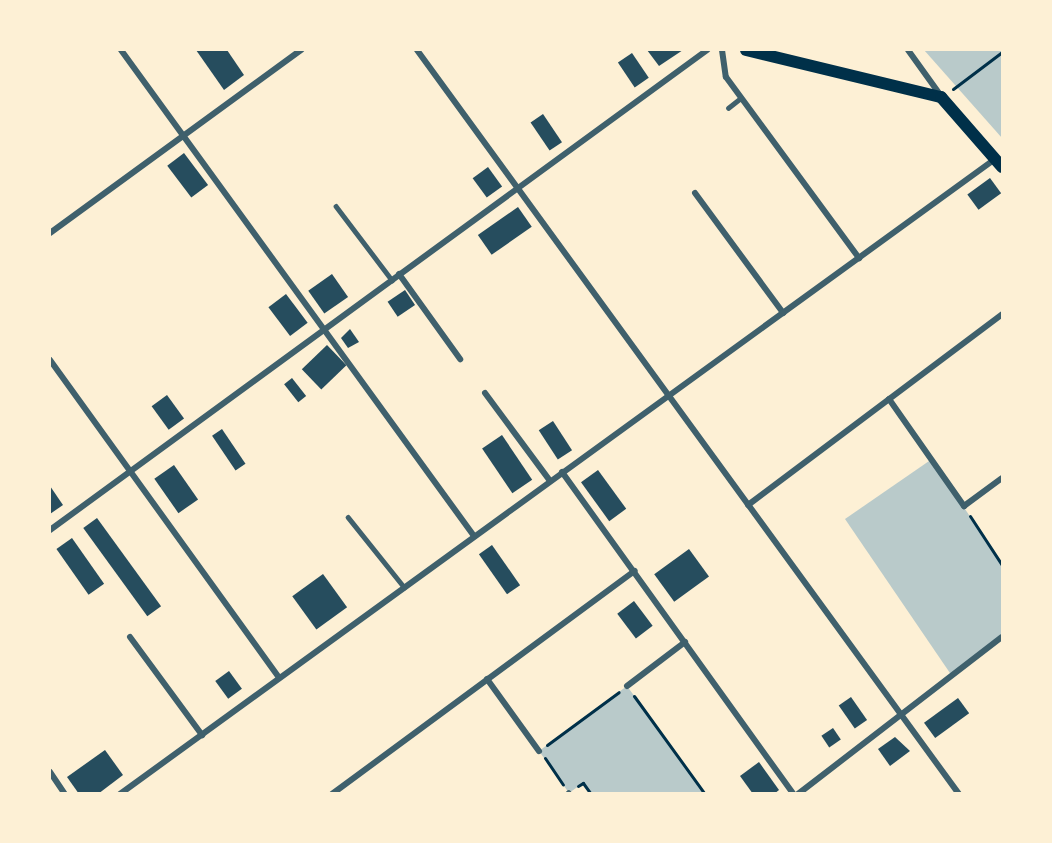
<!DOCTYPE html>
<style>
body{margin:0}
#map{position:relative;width:1052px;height:843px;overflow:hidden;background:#fdf0d5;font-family:Raleway,sans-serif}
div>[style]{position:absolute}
.green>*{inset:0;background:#b9caca}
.building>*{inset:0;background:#264d5e;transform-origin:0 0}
.path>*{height:3px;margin:-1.5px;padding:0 1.5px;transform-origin:1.5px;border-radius:1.5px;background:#003049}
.service>*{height:4.5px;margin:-2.25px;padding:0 2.25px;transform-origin:2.25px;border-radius:2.25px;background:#3f606c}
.minor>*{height:6px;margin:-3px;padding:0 3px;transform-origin:3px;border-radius:3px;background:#3f606c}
.secondary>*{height:12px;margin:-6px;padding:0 6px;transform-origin:6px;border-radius:6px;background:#003049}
span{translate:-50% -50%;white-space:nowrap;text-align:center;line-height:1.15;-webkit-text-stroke:5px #fdf0d5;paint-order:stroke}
.frame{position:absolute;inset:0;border:51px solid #fdf0d5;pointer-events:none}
</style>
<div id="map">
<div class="green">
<i style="clip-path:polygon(924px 50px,1002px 50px,1002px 138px)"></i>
<i style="clip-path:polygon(932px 459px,1002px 565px,1002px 637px,952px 676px,845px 519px)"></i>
<i style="clip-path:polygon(627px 686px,705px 793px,591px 793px,583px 783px,569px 793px,539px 751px)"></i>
</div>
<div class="building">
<i style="clip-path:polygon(196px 50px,227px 50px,244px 75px,224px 90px)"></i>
<i style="clip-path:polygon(647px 50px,683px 50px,659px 66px)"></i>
<i style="left:632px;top:53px;width:30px;height:17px;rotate:56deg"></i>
<i style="left:543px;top:114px;width:34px;height:15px;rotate:56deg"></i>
<i style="left:184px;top:153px;width:40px;height:21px;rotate:53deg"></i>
<i style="left:488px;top:167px;width:24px;height:19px;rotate:54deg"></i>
<i style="left:990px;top:178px;width:19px;height:28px;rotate:54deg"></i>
<i style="left:518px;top:207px;width:24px;height:49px;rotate:55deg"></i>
<i style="left:332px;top:274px;width:28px;height:29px;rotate:55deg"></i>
<i style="left:405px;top:290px;width:18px;height:21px;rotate:56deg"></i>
<i style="left:286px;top:294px;width:36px;height:22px;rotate:53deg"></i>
<i style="clip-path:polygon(350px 329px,359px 342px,348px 348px,341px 338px)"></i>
<i style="left:327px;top:345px;width:28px;height:35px;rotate:46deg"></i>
<i style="left:292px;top:378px;width:23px;height:10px;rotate:52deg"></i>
<i style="left:167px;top:395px;width:29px;height:19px;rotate:54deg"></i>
<i style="left:553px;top:421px;width:35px;height:17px;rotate:57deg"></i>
<i style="left:222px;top:429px;width:42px;height:12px;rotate:56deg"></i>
<i style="left:502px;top:435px;width:54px;height:24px;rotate:56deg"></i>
<i style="left:174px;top:465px;width:42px;height:24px;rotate:55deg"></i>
<i style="left:598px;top:470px;width:48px;height:21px;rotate:54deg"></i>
<i style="clip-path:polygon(50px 486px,63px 505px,50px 514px)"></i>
<i style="left:97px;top:518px;width:109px;height:17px;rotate:54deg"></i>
<i style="left:72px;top:538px;width:56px;height:19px;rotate:55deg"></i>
<i style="left:492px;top:545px;width:49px;height:16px;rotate:55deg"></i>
<i style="left:689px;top:549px;width:34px;height:43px;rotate:54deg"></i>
<i style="left:323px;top:574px;width:41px;height:38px;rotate:54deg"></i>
<i style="left:634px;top:601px;width:31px;height:21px;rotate:53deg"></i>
<i style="left:229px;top:671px;width:22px;height:17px;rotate:54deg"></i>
<i style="left:851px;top:697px;width:28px;height:15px;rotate:55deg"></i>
<i style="left:958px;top:698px;width:19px;height:42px;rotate:54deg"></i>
<i style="left:833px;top:728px;width:14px;height:14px;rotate:56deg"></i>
<i style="clip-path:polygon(895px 737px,910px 751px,890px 766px,878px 749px)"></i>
<i style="clip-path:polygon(105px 750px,123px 775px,98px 794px,79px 794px,67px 777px)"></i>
<i style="clip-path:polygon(759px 762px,779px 790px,774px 794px,753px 794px,740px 776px)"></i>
</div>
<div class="path">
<i style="left:953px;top:89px;width:61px;rotate:-37.1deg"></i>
<i style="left:970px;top:516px;width:59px;rotate:56.9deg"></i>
<i style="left:634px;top:696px;width:121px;rotate:54.1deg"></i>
<i style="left:547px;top:745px;width:89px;rotate:-36.4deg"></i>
<i style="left:545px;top:758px;width:32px;rotate:56deg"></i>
<i style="left:578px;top:786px;width:6px;rotate:-31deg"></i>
<i style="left:583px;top:783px;width:14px;rotate:54deg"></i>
</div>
<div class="service">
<i style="left:728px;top:108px;width:16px;rotate:-38deg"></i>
<i style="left:336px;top:206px;width:93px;rotate:52.9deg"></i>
<i style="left:348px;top:517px;width:90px;rotate:51.3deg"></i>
</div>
<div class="minor">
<i style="left:121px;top:50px;width:601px;rotate:54.01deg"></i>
<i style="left:417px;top:50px;width:920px;rotate:53.93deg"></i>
<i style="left:722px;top:50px;width:27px;rotate:82deg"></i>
<i style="left:726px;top:77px;width:225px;rotate:53.7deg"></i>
<i style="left:908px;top:50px;width:57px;rotate:54.3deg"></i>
<i style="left:695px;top:193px;width:149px;rotate:53.7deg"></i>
<i style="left:50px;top:233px;width:311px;rotate:-36.1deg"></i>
<i style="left:399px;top:274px;width:105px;rotate:54.3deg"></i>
<i style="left:50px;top:360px;width:392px;rotate:54.2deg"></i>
<i style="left:485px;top:393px;width:109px;rotate:53.5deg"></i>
<i style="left:889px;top:399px;width:131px;rotate:55deg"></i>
<i style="left:964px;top:506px;width:47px;rotate:-36.4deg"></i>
<i style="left:562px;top:472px;width:396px;rotate:54.3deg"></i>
<i style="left:748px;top:505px;width:318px;rotate:-36.9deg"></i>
<i style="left:50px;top:530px;width:814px;rotate:-36.15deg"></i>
<i style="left:130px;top:637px;width:122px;rotate:53.7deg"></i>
<i style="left:487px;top:679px;width:89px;rotate:54.2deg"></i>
<i style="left:627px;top:686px;width:73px;rotate:-37.2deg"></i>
<i style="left:50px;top:772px;width:27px;rotate:56deg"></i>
<i style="left:120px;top:794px;width:1081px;rotate:-35.97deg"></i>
<i style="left:332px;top:794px;width:376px;rotate:-36.4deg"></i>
<i style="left:568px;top:794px;width:1px;rotate:-45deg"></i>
<i style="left:798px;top:794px;width:257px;rotate:-37.6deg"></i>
</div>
<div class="secondary">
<i style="left:746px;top:50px;width:201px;rotate:13.6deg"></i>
<i style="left:941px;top:97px;width:93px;rotate:48.9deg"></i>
</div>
<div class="frame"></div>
</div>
